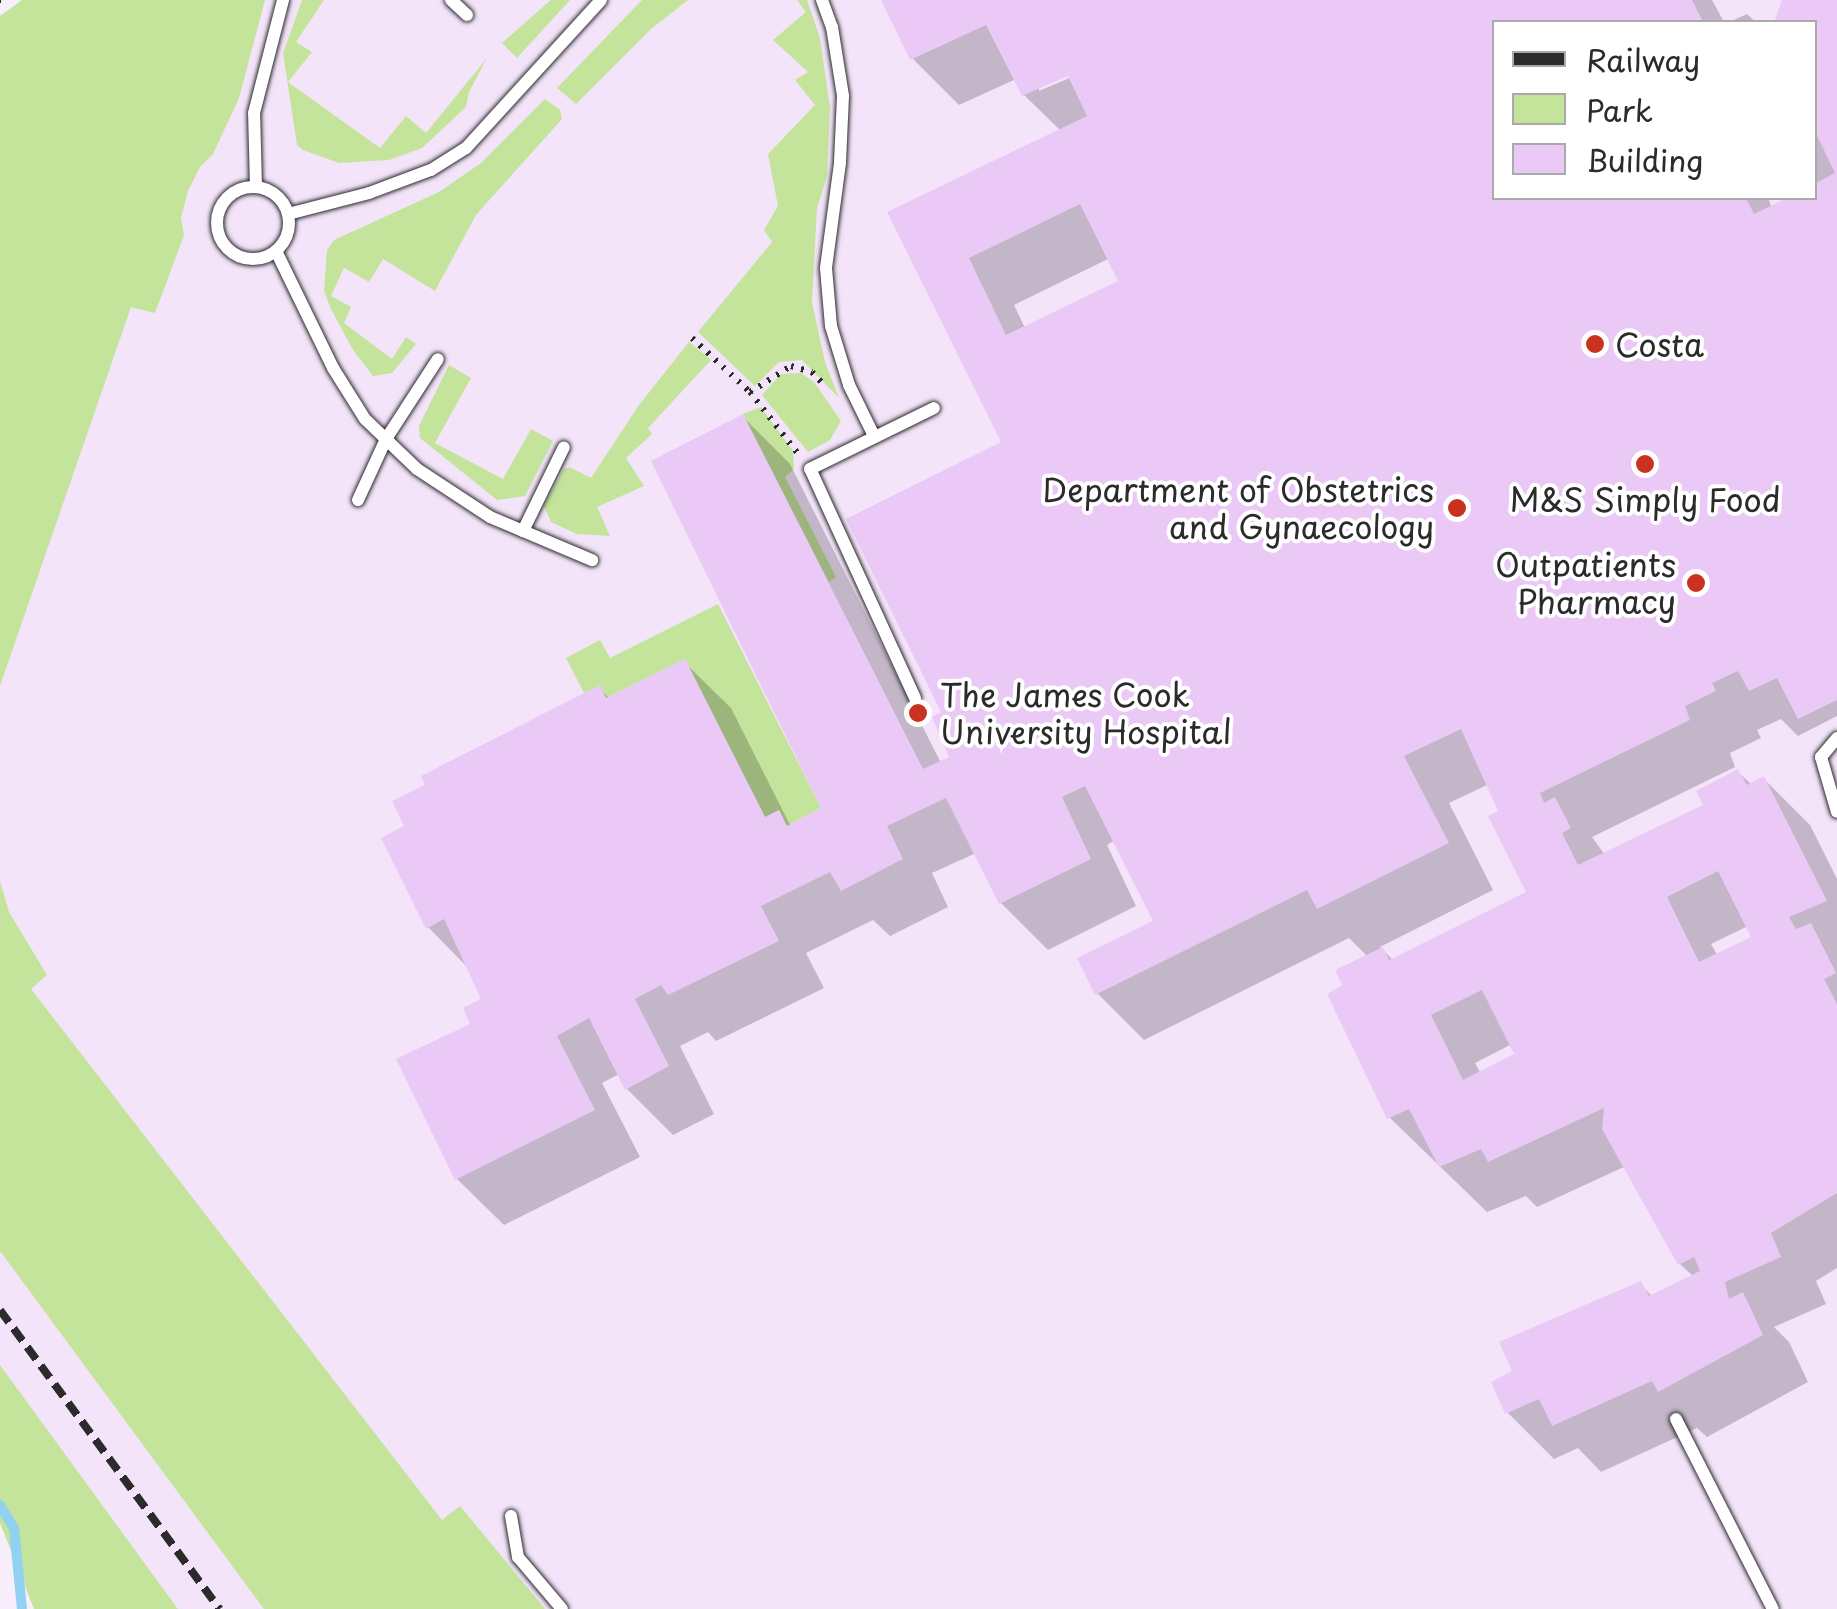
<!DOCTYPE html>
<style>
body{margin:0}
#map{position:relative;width:1837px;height:1609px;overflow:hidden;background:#f9effc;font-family:"Playpen Sans",sans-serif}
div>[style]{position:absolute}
.built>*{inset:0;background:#f4e4fa}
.green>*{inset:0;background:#c4e39b}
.shadow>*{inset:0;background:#0003}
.stream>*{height:10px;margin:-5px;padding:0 5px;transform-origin:5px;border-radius:5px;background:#91d1f2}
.building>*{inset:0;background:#eac9f6}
.path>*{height:6px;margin-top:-3px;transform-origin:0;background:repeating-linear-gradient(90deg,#2b2b2b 0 2.5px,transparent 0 10.5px)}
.roads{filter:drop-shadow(0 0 2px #2b2b2b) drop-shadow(0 0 2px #2b2b2b)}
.lane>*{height:12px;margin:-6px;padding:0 6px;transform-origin:6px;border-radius:6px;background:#fff}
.lane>.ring{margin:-6px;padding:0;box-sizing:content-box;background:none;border:12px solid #fff;border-radius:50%}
.rail>*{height:8px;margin-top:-4px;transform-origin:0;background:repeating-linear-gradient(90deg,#2b2b2b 0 15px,transparent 0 23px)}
.dots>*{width:28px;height:28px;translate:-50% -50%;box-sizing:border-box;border:5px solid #fff;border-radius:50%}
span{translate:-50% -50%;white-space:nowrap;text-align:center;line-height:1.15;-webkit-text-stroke:8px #fff;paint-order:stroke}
.poi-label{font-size:32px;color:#2b2b2b}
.left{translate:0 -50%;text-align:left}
.right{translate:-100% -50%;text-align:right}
.legend{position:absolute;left:1492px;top:20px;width:325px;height:180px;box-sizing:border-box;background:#fff;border:2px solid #aaa;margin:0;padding:12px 18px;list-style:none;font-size:30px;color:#2b2b2b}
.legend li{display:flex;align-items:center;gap:20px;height:50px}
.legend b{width:50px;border:2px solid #aaa}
</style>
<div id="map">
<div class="built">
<i style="clip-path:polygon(evenodd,22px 0,1837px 0,1837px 1609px,178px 1609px,0 1365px,0 16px,22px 0,1494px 22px,1814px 22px,1814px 198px,1494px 198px,1494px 22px)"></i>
</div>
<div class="green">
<i style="clip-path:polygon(22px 0,265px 0,239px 98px,213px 154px,200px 167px,188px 191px,181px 218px,184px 235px,155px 313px,131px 307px,0 686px,0 16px)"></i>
<i style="clip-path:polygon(302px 0,324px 0,296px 42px,312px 52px,288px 82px,380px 148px,406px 116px,426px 133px,487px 58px,469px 92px,466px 107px,422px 148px,389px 160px,339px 163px,303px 150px,297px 145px,283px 53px)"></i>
<i style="clip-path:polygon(551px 0,570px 0,517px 58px,502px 43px)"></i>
<i style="clip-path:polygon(642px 0,688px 0,651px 29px,576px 104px,557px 88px)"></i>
<i style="clip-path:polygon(797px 0,807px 0,820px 38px,830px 107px,827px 177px,817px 208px,812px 302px,825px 362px,839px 398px,802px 360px,779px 362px,755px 386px,698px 332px,772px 242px,764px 230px,778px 206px,768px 154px,815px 105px,795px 80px,808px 72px,773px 40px,806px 12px)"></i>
<i style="clip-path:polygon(545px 99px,560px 110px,562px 119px,476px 215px,435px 291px,383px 259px,369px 282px,344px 268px,331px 296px,351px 307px,344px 323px,392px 359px,406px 337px,416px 344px,392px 373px,373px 376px,353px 350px,331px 309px,324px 291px,327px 250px,334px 240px,439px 192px,481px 163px)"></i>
<i style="clip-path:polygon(689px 342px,711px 360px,648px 428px,652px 434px,626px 458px,644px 486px,597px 507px,610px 536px,577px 534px,551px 522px,544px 506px,564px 469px,569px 467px,591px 478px,639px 405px)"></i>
<i style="clip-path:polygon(449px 365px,471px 378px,435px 443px,503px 479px,531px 429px,553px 441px,525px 496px,497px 500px,420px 438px,419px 426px)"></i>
<i style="clip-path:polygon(801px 373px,814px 382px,841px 421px,830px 440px,808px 452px,762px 395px,781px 374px)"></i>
<i style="clip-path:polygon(761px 407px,793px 451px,794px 469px,785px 477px,836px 577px,829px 582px,743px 414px)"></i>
<i style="clip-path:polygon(718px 604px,821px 808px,787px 826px,779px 810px,765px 817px,685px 659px,606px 698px,599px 686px,584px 693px,566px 658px,600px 640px,610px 658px)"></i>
<i style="clip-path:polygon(0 881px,9px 912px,47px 975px,31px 989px,442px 1520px,460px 1506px,545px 1609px,264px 1609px,0 1251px)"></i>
<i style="clip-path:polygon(0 1365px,178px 1609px,34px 1609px,0 1523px)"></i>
</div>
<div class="shadow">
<i style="clip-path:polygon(evenodd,884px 0,1712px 0,1724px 22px,1494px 22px,1494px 198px,1768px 198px,1772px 208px,1787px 200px,1784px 198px,1814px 198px,1814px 22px,1777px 22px,1784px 0,1837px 0,1837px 716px,1798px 736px,1781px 719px,1757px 730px,1761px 738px,1730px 753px,1735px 767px,1592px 837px,1605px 855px,1706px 806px,1738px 772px,1752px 785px,1764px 779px,1810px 825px,1837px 879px,1837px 1268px,1816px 1281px,1826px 1304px,1774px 1327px,1789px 1342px,1808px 1382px,1707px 1437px,1697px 1428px,1601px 1472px,1578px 1448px,1554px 1459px,1507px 1412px,1515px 1372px,1640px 1284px,1653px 1297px,1694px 1277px,1680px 1264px,1626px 1166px,1537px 1207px,1526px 1196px,1487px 1212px,1389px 1117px,1346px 986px,1368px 957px,1349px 938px,1144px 1040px,1097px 993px,1157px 922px,1115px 840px,1107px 845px,1136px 906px,1048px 950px,1001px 903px,976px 853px,932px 873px,948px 907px,890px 936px,873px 920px,806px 953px,824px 988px,716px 1041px,708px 1032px,680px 1046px,714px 1114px,673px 1135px,627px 1089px,619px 1074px,602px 1083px,640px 1157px,504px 1225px,457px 1179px,473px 1025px,485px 1000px,471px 971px,428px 927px,407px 827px,599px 688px,610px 699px,684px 662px,731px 708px,789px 823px,792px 826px,824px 810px,743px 417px,790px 464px,941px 763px,952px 758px,944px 713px,1004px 443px,891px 213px,1061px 131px,1024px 95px,1016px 79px,959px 105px,912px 58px,884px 0,1079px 68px,1081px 73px,1039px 91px,1039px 86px,1079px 68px,884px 0,1110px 258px,1121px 282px,1025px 328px,1014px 305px,1110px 258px,884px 0,1489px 784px,1529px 893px,1394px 961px,1380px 947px,1493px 890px,1449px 803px,1489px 784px,884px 0,1748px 926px,1754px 938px,1718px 956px,1711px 944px,1748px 926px,884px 0,1512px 1044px,1518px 1055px,1481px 1074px,1475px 1063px,1512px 1044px)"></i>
<i style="clip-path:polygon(1747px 14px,1756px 22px,1729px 22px)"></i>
</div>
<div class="stream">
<i style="left:0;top:1505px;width:27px;rotate:59deg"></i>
<i style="left:14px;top:1528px;width:81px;rotate:84.4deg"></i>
</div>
<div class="building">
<i style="clip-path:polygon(evenodd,881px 0,1692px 0,1703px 22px,1494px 22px,1494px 198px,1746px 198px,1754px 214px,1787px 198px,1814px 198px,1814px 184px,1835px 173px,1814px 129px,1814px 22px,1774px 22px,1782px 0,1837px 0,1837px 700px,1798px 719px,1777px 678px,1749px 691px,1738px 671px,1712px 683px,1716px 691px,1685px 706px,1690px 720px,1540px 793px,1544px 803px,1555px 797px,1571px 828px,1562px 833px,1578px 865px,1703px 805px,1696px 791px,1738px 769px,1747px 785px,1764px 776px,1827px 901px,1789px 917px,1796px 929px,1811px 923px,1836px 973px,1824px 979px,1837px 1004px,1837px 1193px,1771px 1233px,1781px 1257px,1725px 1282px,1729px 1299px,1743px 1292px,1763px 1335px,1658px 1392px,1652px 1381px,1552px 1426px,1539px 1399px,1505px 1414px,1491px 1382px,1512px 1371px,1499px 1342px,1641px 1281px,1649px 1296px,1700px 1271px,1694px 1257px,1678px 1265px,1602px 1129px,1604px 1108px,1488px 1162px,1481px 1149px,1439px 1167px,1409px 1109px,1387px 1119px,1327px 994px,1342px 985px,1335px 970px,1383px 947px,1389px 960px,1526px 892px,1488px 816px,1498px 811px,1461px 729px,1404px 756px,1449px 843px,1317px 909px,1307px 890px,1095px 995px,1077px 958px,1153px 921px,1085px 786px,1062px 797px,1091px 859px,999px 904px,946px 798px,887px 826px,903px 859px,841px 891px,830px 872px,761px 906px,779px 941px,668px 995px,661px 985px,635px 999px,669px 1066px,625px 1090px,589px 1018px,557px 1036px,595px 1110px,455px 1180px,396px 1059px,470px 1024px,463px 1008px,481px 999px,444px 919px,426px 929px,381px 838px,404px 826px,392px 801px,425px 785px,421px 776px,600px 685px,606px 698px,685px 659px,765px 817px,779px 810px,787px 826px,821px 808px,651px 461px,743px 414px,923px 769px,949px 757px,932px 717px,941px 712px,846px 519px,1001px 442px,887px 212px,1087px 116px,1068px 76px,1022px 96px,986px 25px,910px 60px,881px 0,1080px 204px,1118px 281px,1006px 335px,969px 258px,1080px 204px,881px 0,1718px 871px,1751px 937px,1699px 962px,1667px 897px,1718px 871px,881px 0,1482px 990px,1514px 1054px,1463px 1080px,1431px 1015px,1482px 990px)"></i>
</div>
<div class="path">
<i style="left:0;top:0;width:1px"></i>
<i style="left:692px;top:338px;width:79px;rotate:43deg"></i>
<i style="left:750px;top:392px;width:80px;rotate:52.1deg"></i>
<i style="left:750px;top:392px;width:49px;rotate:-32.4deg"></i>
<i style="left:791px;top:366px;width:22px;rotate:16deg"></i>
<i style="left:812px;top:372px;width:18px;rotate:47deg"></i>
</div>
<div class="roads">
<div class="lane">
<i style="left:451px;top:0;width:22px;rotate:43deg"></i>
<i style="left:822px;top:0;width:29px;rotate:70deg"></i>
<i style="left:832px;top:27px;width:70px;rotate:80.9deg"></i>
<i style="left:843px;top:96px;width:67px;rotate:92.6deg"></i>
<i style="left:840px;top:163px;width:106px;rotate:97.6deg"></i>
<i style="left:826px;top:268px;width:58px;rotate:85.1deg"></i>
<i style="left:831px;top:326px;width:62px;rotate:73deg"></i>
<i style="left:849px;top:385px;width:57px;rotate:63.9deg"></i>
<i style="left:256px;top:187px;width:74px;rotate:-91.5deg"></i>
<i style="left:254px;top:113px;width:117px;rotate:-75.6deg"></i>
<i class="ring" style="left:217px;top:187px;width:60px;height:60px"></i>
<i style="left:288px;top:214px;width:84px;rotate:-14.5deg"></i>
<i style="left:369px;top:193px;width:66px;rotate:-20.4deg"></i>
<i style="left:431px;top:170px;width:41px;rotate:-32.2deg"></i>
<i style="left:466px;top:148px;width:200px;rotate:-47.6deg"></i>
<i style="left:276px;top:251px;width:130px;rotate:64deg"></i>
<i style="left:333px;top:368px;width:60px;rotate:57.9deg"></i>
<i style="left:365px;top:419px;width:72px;rotate:43.9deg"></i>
<i style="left:417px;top:469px;width:87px;rotate:33.3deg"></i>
<i style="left:490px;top:517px;width:111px;rotate:22.9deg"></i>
<i style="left:358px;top:500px;width:67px;rotate:-65.3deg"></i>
<i style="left:386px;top:439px;width:95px;rotate:-57deg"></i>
<i style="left:523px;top:531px;width:93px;rotate:-64deg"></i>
<i style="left:915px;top:698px;width:252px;rotate:-114.6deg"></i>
<i style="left:810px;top:469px;width:138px;rotate:-26.2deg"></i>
<i style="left:1837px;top:738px;width:25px;rotate:130deg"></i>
<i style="left:1821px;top:757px;width:57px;rotate:73.8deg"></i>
<i style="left:1676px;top:1419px;width:213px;rotate:63deg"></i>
<i style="left:511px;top:1516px;width:42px;rotate:80.3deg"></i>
<i style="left:518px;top:1557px;width:68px;rotate:49.8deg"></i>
</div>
</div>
<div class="rail">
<i style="left:0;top:1310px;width:371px;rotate:53.7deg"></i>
</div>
<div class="dots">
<i style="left:1595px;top:344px;background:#c8321e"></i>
<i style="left:1645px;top:464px;background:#c8321e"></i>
<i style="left:1457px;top:508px;background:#c8321e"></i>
<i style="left:1696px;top:583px;background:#c8321e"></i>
<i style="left:918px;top:713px;background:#c8321e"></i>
</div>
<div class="poi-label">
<span class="left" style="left:1615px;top:344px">Costa</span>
<span class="right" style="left:1434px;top:508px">Department of Obstetrics<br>and Gynaecology</span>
<span style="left:1645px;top:499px">M&amp;S Simply Food</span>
<span class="right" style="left:1676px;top:583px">Outpatients<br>Pharmacy</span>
<span class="left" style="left:940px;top:713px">The James Cook<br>University Hospital</span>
</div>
<ul class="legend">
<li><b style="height:12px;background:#2b2b2b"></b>Railway</li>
<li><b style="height:28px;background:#c4e39b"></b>Park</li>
<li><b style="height:28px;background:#eac9f6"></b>Building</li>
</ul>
</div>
